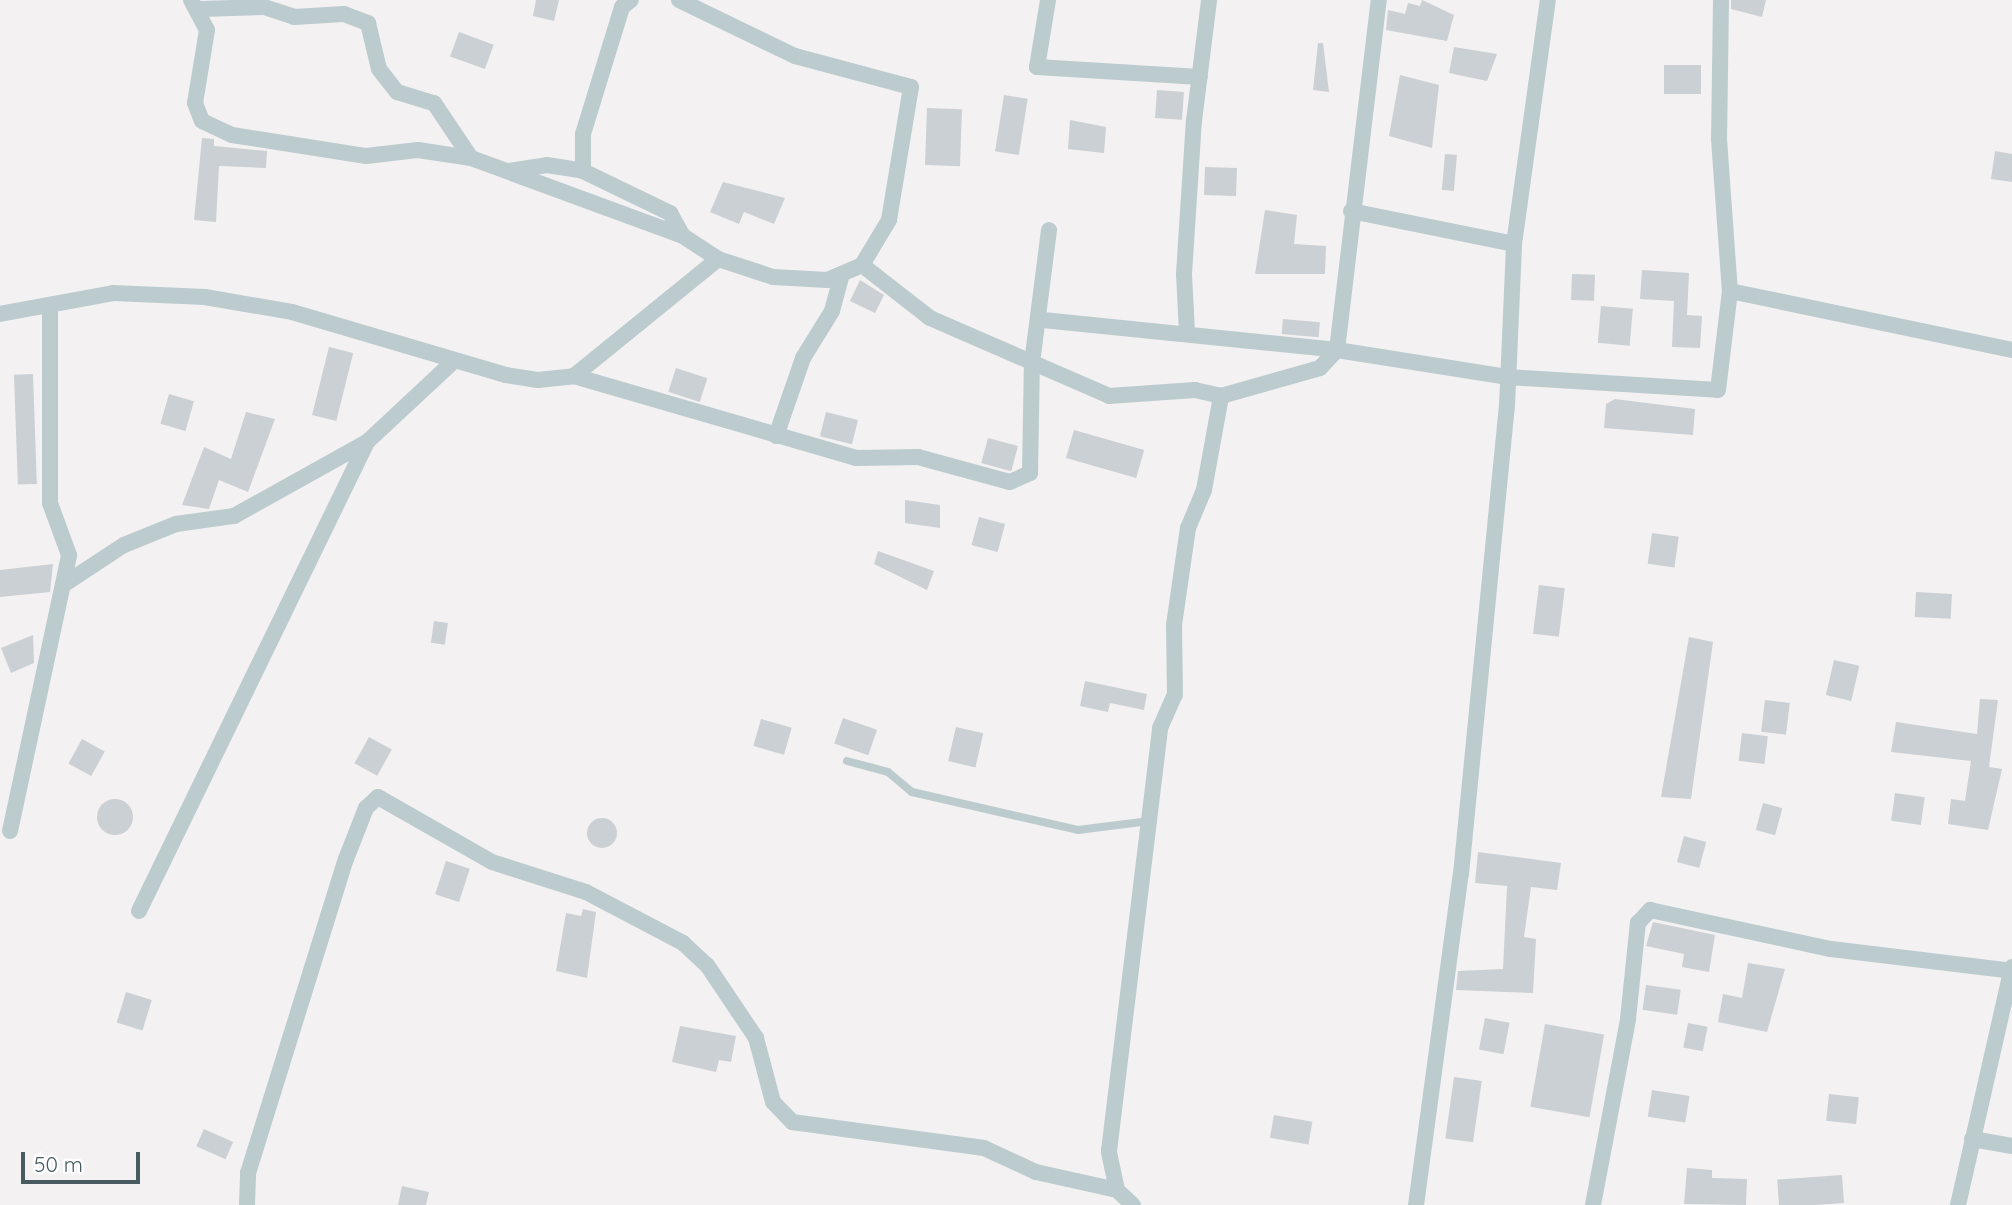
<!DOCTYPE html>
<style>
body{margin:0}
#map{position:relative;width:2012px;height:1205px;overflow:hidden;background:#f3f1f2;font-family:Quicksand,sans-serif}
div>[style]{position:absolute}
.building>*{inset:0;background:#cbd0d4;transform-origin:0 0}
.round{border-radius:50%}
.lane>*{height:8px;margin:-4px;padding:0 4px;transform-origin:4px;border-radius:4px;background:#bccbce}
.street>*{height:16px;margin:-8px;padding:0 8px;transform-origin:8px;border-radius:8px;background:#bccbce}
span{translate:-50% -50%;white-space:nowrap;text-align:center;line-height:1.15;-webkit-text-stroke:5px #fff;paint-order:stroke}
.scale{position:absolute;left:21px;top:1152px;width:119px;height:32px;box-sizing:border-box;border:4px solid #485b60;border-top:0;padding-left:9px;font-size:21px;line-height:24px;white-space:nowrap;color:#485b60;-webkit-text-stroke:5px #fff;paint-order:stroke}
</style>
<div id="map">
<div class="building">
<i style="clip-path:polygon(536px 0,559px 0,554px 21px,533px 16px)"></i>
<i style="clip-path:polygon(1422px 0,1454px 15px,1447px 41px,1386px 30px,1388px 10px,1405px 14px,1408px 3px,1420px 6px)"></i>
<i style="clip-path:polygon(1731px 0,1766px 0,1762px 17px,1731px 9px)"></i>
<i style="left:459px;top:32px;width:37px;height:26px;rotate:20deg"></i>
<i style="clip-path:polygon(1318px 43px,1323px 43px,1329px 92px,1313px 90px)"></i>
<i style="clip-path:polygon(1454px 47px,1497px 54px,1487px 81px,1449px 73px)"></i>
<i style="left:1664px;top:65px;width:37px;height:29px"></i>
<i style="clip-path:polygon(1400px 75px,1439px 85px,1432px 148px,1389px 136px)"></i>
<i style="left:1157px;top:90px;width:27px;height:28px;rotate:4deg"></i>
<i style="left:1004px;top:95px;width:24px;height:57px;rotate:9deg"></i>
<i style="left:927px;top:108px;width:35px;height:57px;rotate:2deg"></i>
<i style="clip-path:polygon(1070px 120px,1106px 127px,1104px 153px,1068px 149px)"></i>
<i style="clip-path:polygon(202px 138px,214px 139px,214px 146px,267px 151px,266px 168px,219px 166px,216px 222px,194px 220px)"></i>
<i style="clip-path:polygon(1995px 151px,2012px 154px,2012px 182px,1991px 179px)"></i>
<i style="left:1445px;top:154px;width:12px;height:36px;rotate:5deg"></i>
<i style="left:1205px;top:167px;width:32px;height:28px;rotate:2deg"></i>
<i style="clip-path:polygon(723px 182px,785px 198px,774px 224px,744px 212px,739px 224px,710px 212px)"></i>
<i style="clip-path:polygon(1265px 210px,1297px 215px,1294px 244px,1326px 246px,1325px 274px,1255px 274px)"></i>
<i style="clip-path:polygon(1642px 270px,1689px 273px,1687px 315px,1702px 316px,1700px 348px,1672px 347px,1674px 301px,1640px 299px)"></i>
<i style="left:1572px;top:274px;width:23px;height:26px;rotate:2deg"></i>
<i style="clip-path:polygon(860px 280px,884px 295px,875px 313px,850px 301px)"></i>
<i style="left:1601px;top:306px;width:32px;height:37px;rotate:5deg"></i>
<i style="left:1283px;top:319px;width:37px;height:15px;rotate:5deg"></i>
<i style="left:329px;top:347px;width:25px;height:70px;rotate:14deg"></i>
<i style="left:676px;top:368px;width:33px;height:25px;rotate:18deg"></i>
<i style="left:33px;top:374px;width:110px;height:19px;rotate:88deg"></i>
<i style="left:169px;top:394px;width:26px;height:31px;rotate:16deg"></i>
<i style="clip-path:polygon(1615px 399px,1695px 409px,1693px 435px,1604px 428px,1606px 404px)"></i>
<i style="clip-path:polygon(246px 412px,275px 419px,248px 492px,219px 480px,209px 509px,182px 505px,204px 447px,231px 459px)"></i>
<i style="left:826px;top:412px;width:33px;height:25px;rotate:14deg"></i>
<i style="left:1074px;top:430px;width:73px;height:29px;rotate:16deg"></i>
<i style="left:988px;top:438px;width:31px;height:26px;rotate:15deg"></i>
<i style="clip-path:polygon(905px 500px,940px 505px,940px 528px,905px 523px)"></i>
<i style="left:979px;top:517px;width:27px;height:29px;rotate:15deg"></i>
<i style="left:1652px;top:533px;width:27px;height:31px;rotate:8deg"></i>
<i style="clip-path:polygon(878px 551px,934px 571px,927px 590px,874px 564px)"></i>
<i style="clip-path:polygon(53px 564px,50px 592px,0 597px,0 570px)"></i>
<i style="left:1539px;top:585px;width:26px;height:49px;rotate:7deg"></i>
<i style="left:1916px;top:592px;width:36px;height:25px;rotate:3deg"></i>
<i style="left:434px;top:621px;width:14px;height:22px;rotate:8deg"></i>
<i style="clip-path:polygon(33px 635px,34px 663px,11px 673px,1px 648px)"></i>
<i style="clip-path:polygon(1689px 637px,1713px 642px,1691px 799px,1661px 797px)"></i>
<i style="left:1834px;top:660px;width:26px;height:36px;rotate:13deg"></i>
<i style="clip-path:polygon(1085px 681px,1147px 694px,1144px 710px,1110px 703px,1108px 712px,1080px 706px)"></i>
<i style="clip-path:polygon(1980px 699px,1998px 700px,1989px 767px,2002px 769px,1988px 830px,1948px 824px,1951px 799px,1965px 801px,1971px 761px,1891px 752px,1896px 722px,1977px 734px)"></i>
<i style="left:1765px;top:700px;width:25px;height:32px;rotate:7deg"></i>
<i style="left:843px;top:718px;width:36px;height:27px;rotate:19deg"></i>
<i style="left:761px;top:719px;width:32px;height:28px;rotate:16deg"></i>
<i style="left:956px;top:727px;width:28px;height:35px;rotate:13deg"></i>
<i style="left:1742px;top:733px;width:26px;height:28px;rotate:7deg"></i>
<i style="left:369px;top:737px;width:26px;height:30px;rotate:29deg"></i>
<i style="left:82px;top:739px;width:26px;height:28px;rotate:29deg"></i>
<i style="left:1895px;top:793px;width:30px;height:28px;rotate:8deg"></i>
<i class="round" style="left:97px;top:799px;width:36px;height:36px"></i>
<i style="left:1763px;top:803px;width:20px;height:28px;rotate:15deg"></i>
<i class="round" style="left:587px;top:818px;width:30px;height:30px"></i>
<i style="left:1684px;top:836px;width:23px;height:27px;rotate:15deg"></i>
<i style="clip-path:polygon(1478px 852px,1561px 863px,1557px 890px,1531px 887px,1524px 937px,1536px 939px,1533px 993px,1456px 990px,1458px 971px,1503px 969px,1507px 886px,1475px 883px)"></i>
<i style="left:446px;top:861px;width:25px;height:35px;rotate:18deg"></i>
<i style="clip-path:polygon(583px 909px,596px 912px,587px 978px,556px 971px,566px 913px,581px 916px)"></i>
<i style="clip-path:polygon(1653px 922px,1715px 935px,1709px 972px,1682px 967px,1684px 954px,1646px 946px)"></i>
<i style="clip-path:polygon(1748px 963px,1785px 969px,1767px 1032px,1718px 1022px,1723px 994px,1742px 998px)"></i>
<i style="left:1646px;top:985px;width:35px;height:25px;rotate:8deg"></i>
<i style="left:126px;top:992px;width:27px;height:32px;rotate:17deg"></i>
<i style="left:1485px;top:1018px;width:25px;height:32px;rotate:11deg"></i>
<i style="left:1688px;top:1023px;width:20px;height:25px;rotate:11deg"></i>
<i style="left:1545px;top:1024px;width:60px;height:84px;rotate:10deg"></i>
<i style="clip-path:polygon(680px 1026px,736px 1036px,731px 1062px,719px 1060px,716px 1072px,672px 1062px)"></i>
<i style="left:1454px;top:1077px;width:28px;height:62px;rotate:8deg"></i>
<i style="left:1652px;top:1090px;width:38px;height:27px;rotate:9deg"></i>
<i style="left:1829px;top:1094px;width:30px;height:27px;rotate:6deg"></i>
<i style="left:1274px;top:1115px;width:39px;height:23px;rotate:10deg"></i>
<i style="left:204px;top:1129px;width:32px;height:19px;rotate:24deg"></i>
<i style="clip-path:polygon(1687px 1168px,1712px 1170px,1712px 1178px,1747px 1179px,1746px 1205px,1684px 1204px)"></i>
<i style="left:1842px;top:1175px;width:28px;height:65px;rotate:86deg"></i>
<i style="clip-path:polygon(402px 1186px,429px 1192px,426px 1205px,398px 1205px)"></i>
</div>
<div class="lane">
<i style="left:847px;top:761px;width:42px;rotate:15deg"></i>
<i style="left:888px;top:772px;width:31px;rotate:40deg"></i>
<i style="left:912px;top:792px;width:170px;rotate:12.9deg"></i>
<i style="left:1078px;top:830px;width:72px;rotate:-7.2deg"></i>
</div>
<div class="street">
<i style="left:191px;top:0;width:34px;rotate:62deg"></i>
<i style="left:207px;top:30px;width:74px;rotate:99.3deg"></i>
<i style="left:195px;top:103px;width:19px;rotate:69deg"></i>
<i style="left:202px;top:121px;width:33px;rotate:25deg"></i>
<i style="left:232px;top:135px;width:136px;rotate:8.9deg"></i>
<i style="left:366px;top:156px;width:52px;rotate:-6.6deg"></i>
<i style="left:418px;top:150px;width:54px;rotate:8.6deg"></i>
<i style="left:471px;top:158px;width:226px;rotate:20.2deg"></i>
<i style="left:683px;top:236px;width:42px;rotate:33.3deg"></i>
<i style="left:718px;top:259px;width:58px;rotate:18.1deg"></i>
<i style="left:773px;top:277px;width:54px;rotate:3.2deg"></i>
<i style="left:827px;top:280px;width:38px;rotate:-23deg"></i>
<i style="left:862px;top:265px;width:86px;rotate:37.9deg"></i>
<i style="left:930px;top:318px;width:195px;rotate:23.5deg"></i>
<i style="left:1109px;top:396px;width:86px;rotate:-4deg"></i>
<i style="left:1195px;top:390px;width:27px;rotate:13deg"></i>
<i style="left:1221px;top:396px;width:103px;rotate:-15.8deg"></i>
<i style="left:1320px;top:368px;width:25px;rotate:-47deg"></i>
<i style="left:1337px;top:350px;width:353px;rotate:-83.2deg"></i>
<i style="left:679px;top:0;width:129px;rotate:25.8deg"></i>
<i style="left:795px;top:56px;width:120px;rotate:15deg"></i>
<i style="left:911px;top:87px;width:135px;rotate:99.4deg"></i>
<i style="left:889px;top:220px;width:52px;rotate:121deg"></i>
<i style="left:1048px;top:0;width:68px;rotate:99.3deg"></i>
<i style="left:1037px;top:67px;width:163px;rotate:3.5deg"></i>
<i style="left:1721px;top:0;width:139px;rotate:90.8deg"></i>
<i style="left:1719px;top:139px;width:152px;rotate:85.9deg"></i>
<i style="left:201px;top:9px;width:63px;rotate:-1.8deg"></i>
<i style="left:264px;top:7px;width:32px;rotate:18deg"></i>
<i style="left:294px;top:17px;width:50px;rotate:-3.4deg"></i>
<i style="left:344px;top:14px;width:26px;rotate:21deg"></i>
<i style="left:368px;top:23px;width:47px;rotate:76.6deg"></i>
<i style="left:379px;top:69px;width:29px;rotate:52deg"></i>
<i style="left:397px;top:92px;width:39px;rotate:17deg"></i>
<i style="left:434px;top:103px;width:66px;rotate:56.1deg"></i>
<i style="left:509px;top:171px;width:38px;rotate:-9deg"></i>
<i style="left:547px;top:165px;width:36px;rotate:9deg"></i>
<i style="left:583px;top:171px;width:97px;rotate:25.8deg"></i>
<i style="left:670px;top:213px;width:26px;rotate:61deg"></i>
<i style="left:583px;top:171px;width:37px;rotate:-90deg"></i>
<i style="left:583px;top:134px;width:133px;rotate:-72.9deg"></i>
<i style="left:622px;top:7px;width:11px;rotate:-38deg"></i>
<i style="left:1351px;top:211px;width:166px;rotate:11.4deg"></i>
<i style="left:0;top:314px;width:115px;rotate:-10.5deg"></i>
<i style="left:113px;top:293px;width:92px;rotate:2.5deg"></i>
<i style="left:205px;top:297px;width:88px;rotate:9.8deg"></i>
<i style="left:292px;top:312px;width:223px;rotate:16.4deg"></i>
<i style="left:506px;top:375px;width:32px;rotate:9deg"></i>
<i style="left:538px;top:380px;width:36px;rotate:-6deg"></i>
<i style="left:574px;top:376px;width:294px;rotate:16.2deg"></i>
<i style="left:856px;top:458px;width:62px;rotate:-0.9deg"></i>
<i style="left:918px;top:457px;width:95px;rotate:15.2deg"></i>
<i style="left:1010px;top:482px;width:22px;rotate:-24deg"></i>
<i style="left:1030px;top:473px;width:110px;rotate:-89deg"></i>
<i style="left:1032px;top:363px;width:134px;rotate:-82.7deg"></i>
<i style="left:1043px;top:320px;width:296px;rotate:5.8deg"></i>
<i style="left:1337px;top:350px;width:172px;rotate:9deg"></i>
<i style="left:1507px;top:377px;width:211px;rotate:3.5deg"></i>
<i style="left:1718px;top:390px;width:100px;rotate:-83.1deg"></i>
<i style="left:1730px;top:291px;width:288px;rotate:11.8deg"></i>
<i style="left:1187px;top:332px;width:58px;rotate:-93deg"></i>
<i style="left:1184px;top:274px;width:153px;rotate:-86.3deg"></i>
<i style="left:1194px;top:121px;width:122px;rotate:-82.9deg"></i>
<i style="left:574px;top:376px;width:186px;rotate:-39.1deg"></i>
<i style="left:776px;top:436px;width:83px;rotate:-70.9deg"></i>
<i style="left:803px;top:358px;width:55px;rotate:-58.3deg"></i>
<i style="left:832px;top:311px;width:38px;rotate:-75deg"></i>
<i style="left:63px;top:585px;width:73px;rotate:-33.3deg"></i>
<i style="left:124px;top:545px;width:56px;rotate:-22deg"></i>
<i style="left:176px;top:524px;width:59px;rotate:-7.9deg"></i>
<i style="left:234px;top:516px;width:152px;rotate:-29.1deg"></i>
<i style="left:10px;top:831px;width:282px;rotate:-77.9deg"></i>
<i style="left:69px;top:555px;width:55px;rotate:-110.1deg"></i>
<i style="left:50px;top:503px;width:198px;rotate:-90deg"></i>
<i style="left:139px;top:911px;width:521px;rotate:-64.07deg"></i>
<i style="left:367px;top:442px;width:120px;rotate:-43deg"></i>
<i style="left:1972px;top:1139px;width:41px;rotate:9.9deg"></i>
<i style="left:247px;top:1205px;width:32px;rotate:-88deg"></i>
<i style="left:248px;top:1173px;width:329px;rotate:-72.7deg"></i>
<i style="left:346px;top:859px;width:55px;rotate:-68.6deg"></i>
<i style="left:366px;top:808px;width:16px;rotate:-43deg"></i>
<i style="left:378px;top:797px;width:131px;rotate:29.7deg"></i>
<i style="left:492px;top:862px;width:99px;rotate:17.7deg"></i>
<i style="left:586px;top:892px;width:110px;rotate:27.7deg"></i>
<i style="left:683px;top:943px;width:33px;rotate:43deg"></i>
<i style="left:707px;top:965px;width:88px;rotate:56.1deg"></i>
<i style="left:756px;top:1038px;width:66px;rotate:75.1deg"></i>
<i style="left:773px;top:1102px;width:28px;rotate:46deg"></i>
<i style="left:792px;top:1122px;width:194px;rotate:7.7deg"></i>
<i style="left:984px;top:1148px;width:57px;rotate:24.8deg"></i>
<i style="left:1036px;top:1172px;width:83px;rotate:12.5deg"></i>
<i style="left:1133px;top:1205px;width:22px;rotate:-137deg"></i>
<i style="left:1117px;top:1190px;width:40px;rotate:-102deg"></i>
<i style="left:1109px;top:1151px;width:426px;rotate:-83.1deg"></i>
<i style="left:1160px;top:728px;width:36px;rotate:-66deg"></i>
<i style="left:1175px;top:695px;width:70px;rotate:-90.8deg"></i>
<i style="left:1174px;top:625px;width:98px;rotate:-81.8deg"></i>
<i style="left:1188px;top:528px;width:41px;rotate:-67.2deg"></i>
<i style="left:1204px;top:490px;width:96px;rotate:-79.7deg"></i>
<i style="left:1416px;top:1205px;width:334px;rotate:-82.3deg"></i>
<i style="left:1461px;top:874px;width:470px;rotate:-84.4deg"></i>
<i style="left:1507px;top:406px;width:162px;rotate:-87.5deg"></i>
<i style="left:1514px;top:244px;width:246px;rotate:-82.1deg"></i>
<i style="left:1593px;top:1205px;width:189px;rotate:-79.3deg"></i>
<i style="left:1628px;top:1019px;width:97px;rotate:-84.1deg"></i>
<i style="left:1638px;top:923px;width:18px;rotate:-47deg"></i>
<i style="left:1650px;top:910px;width:185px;rotate:12.2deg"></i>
<i style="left:1831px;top:949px;width:182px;rotate:6.9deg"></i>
<i style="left:1958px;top:1205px;width:244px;rotate:-77.2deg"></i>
</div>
<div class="scale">50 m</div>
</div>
